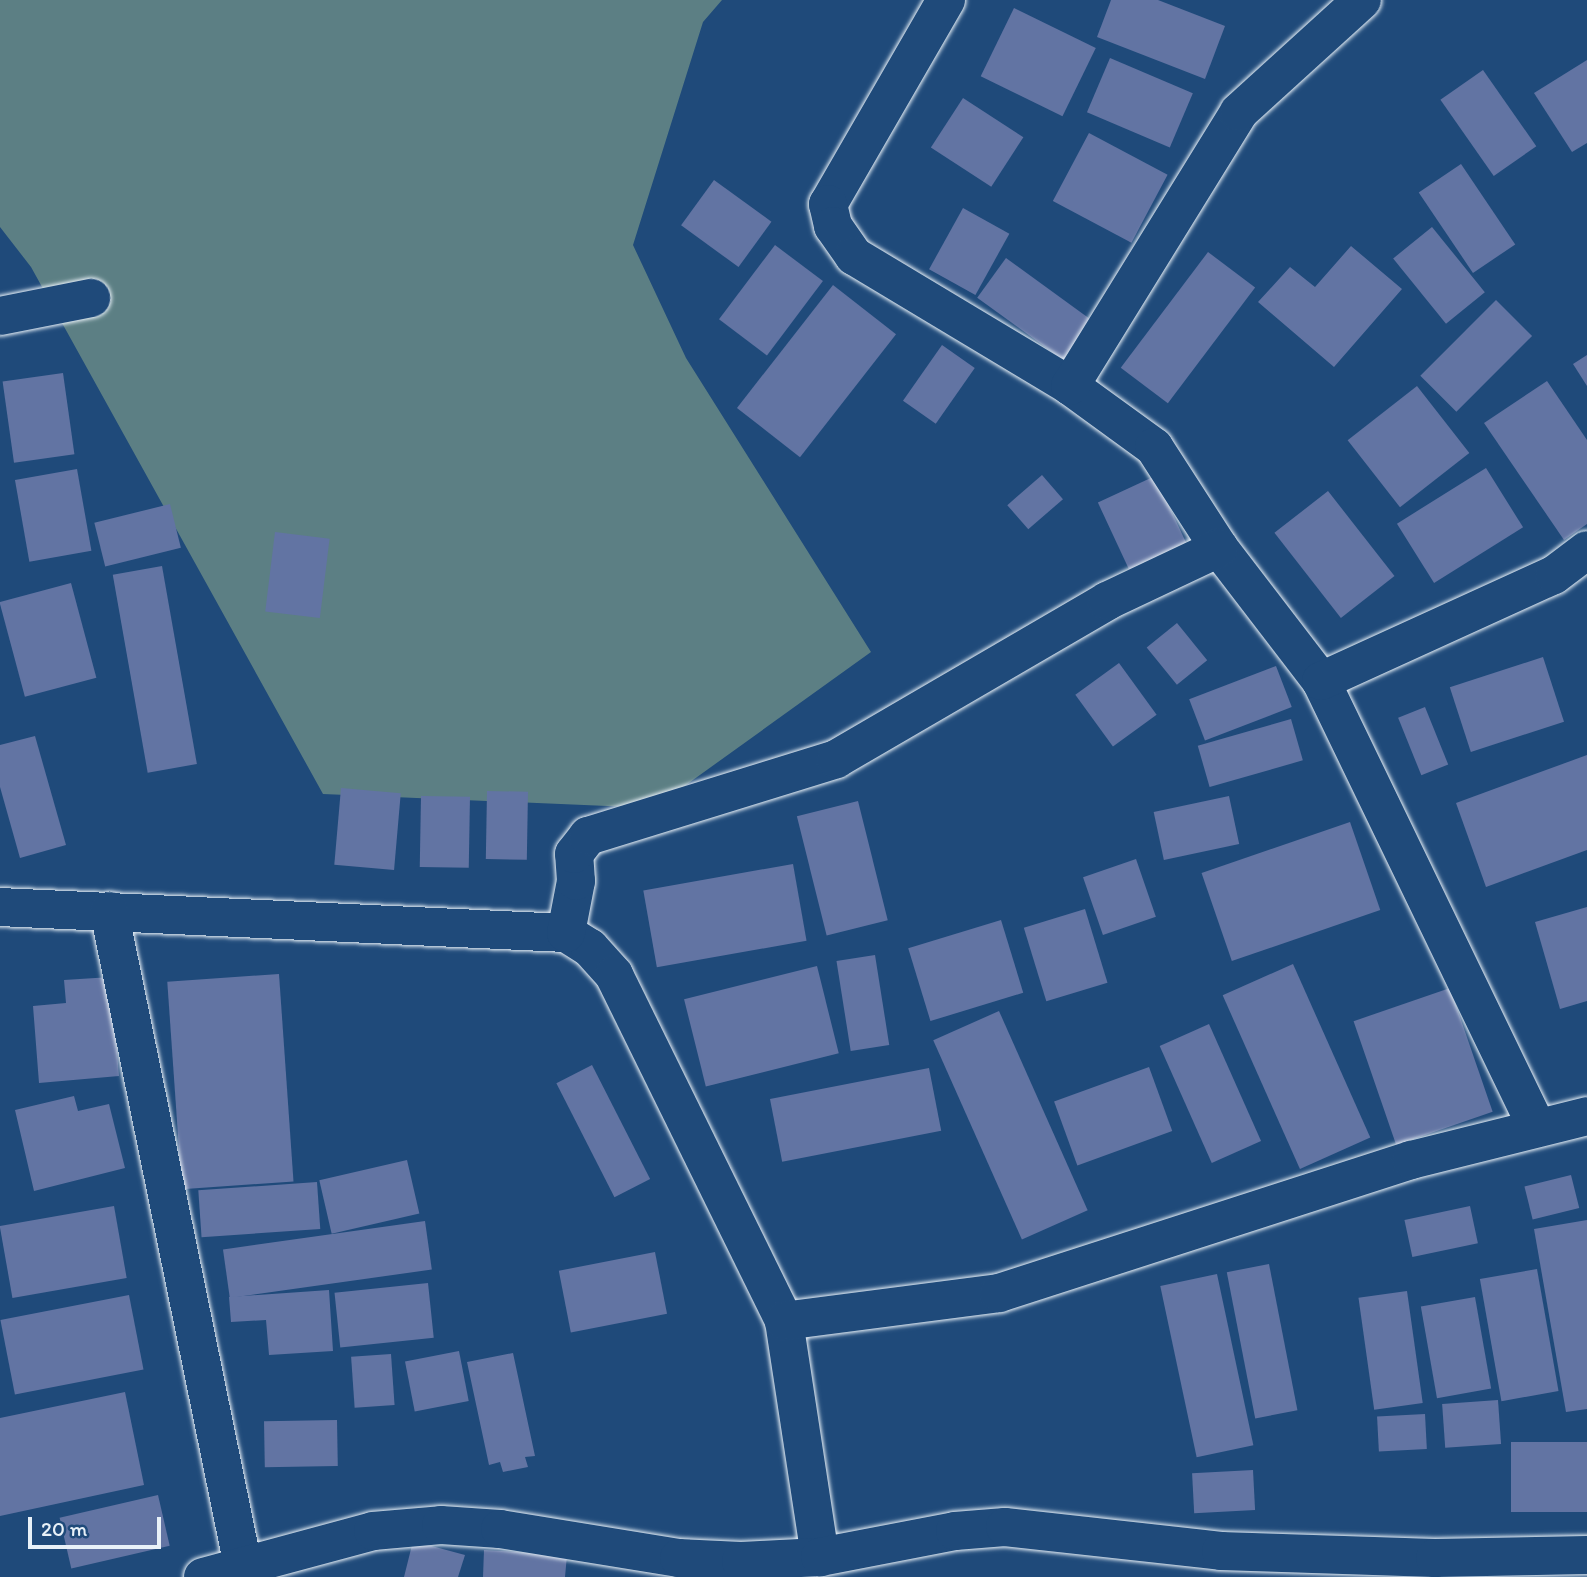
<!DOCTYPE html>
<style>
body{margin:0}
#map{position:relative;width:1587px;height:1577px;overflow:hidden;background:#1f4a7a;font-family:Itim,sans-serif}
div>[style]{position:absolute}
.green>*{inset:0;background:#5c7f84}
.building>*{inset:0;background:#6274a3;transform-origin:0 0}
.roads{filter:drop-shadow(0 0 2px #e8f1f8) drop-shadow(0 0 2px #e8f1f8)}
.minor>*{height:38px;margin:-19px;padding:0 19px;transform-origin:19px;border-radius:19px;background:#1f4a7a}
span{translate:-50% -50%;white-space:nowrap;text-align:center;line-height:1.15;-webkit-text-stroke:6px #1f4a7a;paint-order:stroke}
.scale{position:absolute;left:28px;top:1517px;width:133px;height:32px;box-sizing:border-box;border:4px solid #e8f1f8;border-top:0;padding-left:9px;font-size:21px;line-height:24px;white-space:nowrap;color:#e8f1f8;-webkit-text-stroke:5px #1f4a7a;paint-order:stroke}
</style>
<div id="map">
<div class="green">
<i style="clip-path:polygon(0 0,722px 0,703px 22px,633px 245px,686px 358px,871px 652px,654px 808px,323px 794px,31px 267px,0 227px)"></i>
</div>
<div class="building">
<i style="clip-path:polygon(1111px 0,1158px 0,1225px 26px,1205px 79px,1097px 37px)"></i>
<i style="left:1014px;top:8px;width:91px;height:76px;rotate:26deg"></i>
<i style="left:1110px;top:58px;width:90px;height:59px;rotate:23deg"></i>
<i style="clip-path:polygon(1587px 60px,1587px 143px,1572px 152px,1534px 93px)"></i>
<i style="left:1483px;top:70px;width:93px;height:52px;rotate:55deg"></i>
<i style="left:963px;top:98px;width:72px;height:59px;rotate:33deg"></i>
<i style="left:1089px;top:133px;width:89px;height:77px;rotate:28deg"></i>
<i style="left:1461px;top:164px;width:97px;height:51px;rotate:56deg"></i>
<i style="left:714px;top:180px;width:71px;height:56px;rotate:36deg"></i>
<i style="left:963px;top:208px;width:53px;height:70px;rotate:29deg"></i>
<i style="left:1432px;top:227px;width:84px;height:50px;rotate:51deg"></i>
<i style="left:775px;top:245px;width:60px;height:93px;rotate:37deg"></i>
<i style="clip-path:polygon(1351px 246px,1402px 289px,1334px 367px,1258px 302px,1290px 267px,1315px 287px)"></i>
<i style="left:1208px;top:252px;width:59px;height:145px;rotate:37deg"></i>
<i style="left:1006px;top:258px;width:117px;height:49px;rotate:36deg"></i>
<i style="left:833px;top:285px;width:80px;height:156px;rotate:38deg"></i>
<i style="left:1496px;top:300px;width:51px;height:107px;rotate:45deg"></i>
<i style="left:942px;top:345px;width:40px;height:68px;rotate:35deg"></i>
<i style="clip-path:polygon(1587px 355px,1587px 386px,1573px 364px)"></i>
<i style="left:63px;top:373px;width:82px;height:61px;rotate:82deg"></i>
<i style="clip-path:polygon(1547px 381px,1587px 440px,1587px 524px,1564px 540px,1484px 423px)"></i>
<i style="left:1417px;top:386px;width:85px;height:88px;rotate:52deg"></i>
<i style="left:1486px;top:468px;width:70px;height:105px;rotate:58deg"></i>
<i style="left:77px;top:469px;width:83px;height:63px;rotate:80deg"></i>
<i style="left:1042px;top:475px;width:32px;height:46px;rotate:49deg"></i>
<i style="left:1155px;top:476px;width:74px;height:63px;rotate:65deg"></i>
<i style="left:1328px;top:491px;width:108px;height:68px;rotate:52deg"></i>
<i style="left:170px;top:504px;width:45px;height:78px;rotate:76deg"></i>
<i style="left:275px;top:532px;width:55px;height:80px;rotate:7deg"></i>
<i style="left:162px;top:566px;width:201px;height:50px;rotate:80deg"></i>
<i style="left:71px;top:583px;width:98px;height:74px;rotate:75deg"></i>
<i style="left:1177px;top:623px;width:48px;height:39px;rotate:51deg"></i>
<i style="left:1543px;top:657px;width:68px;height:98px;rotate:72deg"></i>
<i style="left:1119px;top:663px;width:64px;height:54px;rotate:54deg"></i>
<i style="left:1276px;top:666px;width:44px;height:93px;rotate:69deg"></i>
<i style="left:1425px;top:707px;width:62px;height:29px;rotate:68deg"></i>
<i style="left:1291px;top:719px;width:43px;height:97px;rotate:74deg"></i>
<i style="clip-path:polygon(35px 736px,66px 845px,20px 858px,0 787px,0 745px)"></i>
<i style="clip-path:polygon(1587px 755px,1587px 850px,1486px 887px,1456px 803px)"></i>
<i style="left:341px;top:788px;width:60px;height:77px;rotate:5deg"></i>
<i style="left:487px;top:791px;width:41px;height:68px;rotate:1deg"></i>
<i style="left:421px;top:796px;width:49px;height:71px;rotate:1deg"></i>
<i style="left:1229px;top:796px;width:49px;height:77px;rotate:78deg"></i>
<i style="left:858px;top:801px;width:123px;height:63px;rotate:76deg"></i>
<i style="left:1350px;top:822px;width:93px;height:157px;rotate:71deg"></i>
<i style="left:1136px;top:859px;width:61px;height:56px;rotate:71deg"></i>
<i style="left:793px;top:864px;width:78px;height:152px;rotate:80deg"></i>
<i style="clip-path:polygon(1587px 907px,1587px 1001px,1560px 1009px,1535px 922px)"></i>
<i style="left:1085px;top:909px;width:77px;height:64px;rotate:73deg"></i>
<i style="left:1001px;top:920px;width:76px;height:97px;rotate:73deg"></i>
<i style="left:875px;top:955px;width:91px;height:39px;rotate:81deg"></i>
<i style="left:1293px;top:964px;width:190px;height:77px;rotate:66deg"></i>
<i style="left:817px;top:966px;width:90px;height:137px;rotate:76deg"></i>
<i style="left:279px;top:974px;width:208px;height:112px;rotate:86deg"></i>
<i style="clip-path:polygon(111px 977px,119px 1076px,39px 1083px,33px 1006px,66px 1003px,64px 980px)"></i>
<i style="left:1450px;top:988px;width:131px;height:102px;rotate:71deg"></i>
<i style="left:999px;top:1011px;width:218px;height:72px;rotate:66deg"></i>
<i style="left:1209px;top:1024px;width:128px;height:54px;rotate:66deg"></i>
<i style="left:592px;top:1065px;width:128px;height:40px;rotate:63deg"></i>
<i style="left:1149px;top:1067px;width:68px;height:101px;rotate:70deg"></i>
<i style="left:929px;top:1068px;width:64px;height:162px;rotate:79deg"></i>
<i style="clip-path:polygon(74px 1096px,78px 1111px,109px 1104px,125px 1168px,34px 1191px,15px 1110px)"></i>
<i style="left:407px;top:1160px;width:55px;height:90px;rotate:77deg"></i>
<i style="left:1571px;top:1175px;width:34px;height:48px;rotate:76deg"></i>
<i style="left:317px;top:1182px;width:47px;height:119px;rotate:86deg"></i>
<i style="left:114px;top:1206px;width:73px;height:116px;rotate:80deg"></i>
<i style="left:1470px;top:1206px;width:38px;height:67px;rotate:78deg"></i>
<i style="clip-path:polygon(1587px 1220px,1587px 1409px,1566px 1412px,1534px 1229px)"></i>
<i style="left:425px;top:1221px;width:49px;height:204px;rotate:82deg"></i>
<i style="left:655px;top:1252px;width:63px;height:98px;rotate:79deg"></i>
<i style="left:1269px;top:1264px;width:149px;height:43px;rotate:79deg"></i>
<i style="left:1537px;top:1269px;width:124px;height:58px;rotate:80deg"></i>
<i style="left:1217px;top:1274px;width:175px;height:58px;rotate:78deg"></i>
<i style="left:428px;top:1283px;width:55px;height:94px;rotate:84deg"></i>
<i style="clip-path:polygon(329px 1290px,333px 1351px,269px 1355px,266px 1320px,231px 1322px,229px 1297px)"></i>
<i style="left:1407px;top:1291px;width:113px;height:49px;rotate:82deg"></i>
<i style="left:129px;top:1295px;width:76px;height:131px;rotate:79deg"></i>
<i style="left:1475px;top:1297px;width:93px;height:55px;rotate:80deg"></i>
<i style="left:459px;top:1351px;width:51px;height:55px;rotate:79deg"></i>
<i style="clip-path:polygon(513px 1353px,535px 1456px,525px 1457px,528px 1467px,503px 1472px,500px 1462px,489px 1465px,467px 1362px)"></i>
<i style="left:391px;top:1354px;width:51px;height:40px;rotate:86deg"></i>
<i style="clip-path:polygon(125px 1392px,144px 1485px,0 1516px,0 1418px)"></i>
<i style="left:1498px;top:1400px;width:44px;height:56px;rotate:86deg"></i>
<i style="left:1425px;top:1414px;width:35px;height:48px;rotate:87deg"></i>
<i style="left:337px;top:1420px;width:46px;height:73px;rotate:89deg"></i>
<i style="left:1587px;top:1442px;width:70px;height:76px;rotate:90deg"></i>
<i style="left:1253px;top:1470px;width:40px;height:61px;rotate:87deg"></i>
<i style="left:158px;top:1495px;width:52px;height:101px;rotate:77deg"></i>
<i style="clip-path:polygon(413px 1541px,465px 1555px,458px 1577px,404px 1577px)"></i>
<i style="clip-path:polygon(484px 1550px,567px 1555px,565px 1577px,483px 1577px)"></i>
</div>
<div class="roads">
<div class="minor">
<i style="left:946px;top:0;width:236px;rotate:120deg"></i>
<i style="left:828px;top:204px;width:23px;rotate:77deg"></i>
<i style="left:833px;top:226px;width:37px;rotate:55deg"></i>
<i style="left:854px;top:256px;width:252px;rotate:31deg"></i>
<i style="left:1070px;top:386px;width:104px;rotate:36deg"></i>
<i style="left:1154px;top:447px;width:120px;rotate:57.2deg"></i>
<i style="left:1219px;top:548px;width:168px;rotate:52.5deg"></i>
<i style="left:1321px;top:681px;width:494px;rotate:64.2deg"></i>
<i style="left:0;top:316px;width:93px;rotate:-11.2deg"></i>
<i style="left:1070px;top:386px;width:322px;rotate:-58.3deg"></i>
<i style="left:1239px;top:112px;width:166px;rotate:-42.3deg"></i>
<i style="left:1321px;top:681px;width:256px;rotate:-24.5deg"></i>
<i style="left:1554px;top:575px;width:41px;rotate:-37.1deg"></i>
<i style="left:0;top:907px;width:567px;rotate:2.63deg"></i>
<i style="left:566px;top:933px;width:28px;rotate:32deg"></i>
<i style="left:590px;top:948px;width:36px;rotate:48deg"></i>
<i style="left:614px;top:975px;width:386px;rotate:63.8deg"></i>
<i style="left:784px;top:1321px;width:239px;rotate:81.3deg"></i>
<i style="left:109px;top:911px;width:669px;rotate:78.44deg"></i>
<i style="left:566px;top:933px;width:53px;rotate:-79.1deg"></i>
<i style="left:576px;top:881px;width:27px;rotate:-94deg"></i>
<i style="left:574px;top:854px;width:23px;rotate:-52deg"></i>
<i style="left:588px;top:836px;width:260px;rotate:-17.2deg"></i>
<i style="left:836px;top:759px;width:314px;rotate:-30.2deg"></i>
<i style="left:1107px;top:601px;width:124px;rotate:-25.3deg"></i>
<i style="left:784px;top:1321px;width:217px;rotate:-7.4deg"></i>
<i style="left:999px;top:1293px;width:433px;rotate:-17.9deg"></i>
<i style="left:1411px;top:1160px;width:181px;rotate:-14deg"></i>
<i style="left:203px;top:1577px;width:176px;rotate:-15.1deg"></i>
<i style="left:373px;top:1531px;width:68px;rotate:-5deg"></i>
<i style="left:441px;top:1525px;width:59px;rotate:3.9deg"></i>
<i style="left:500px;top:1529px;width:181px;rotate:9.2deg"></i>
<i style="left:679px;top:1558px;width:62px;rotate:2.8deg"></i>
<i style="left:741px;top:1561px;width:79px;rotate:-2.9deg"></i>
<i style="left:820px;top:1557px;width:137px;rotate:-10.9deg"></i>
<i style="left:955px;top:1531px;width:50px;rotate:-4.6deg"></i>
<i style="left:1005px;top:1527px;width:217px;rotate:6.3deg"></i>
<i style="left:1221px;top:1551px;width:214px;rotate:1.9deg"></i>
<i style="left:1435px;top:1558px;width:152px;rotate:-1.1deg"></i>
</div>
</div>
<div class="scale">20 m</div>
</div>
